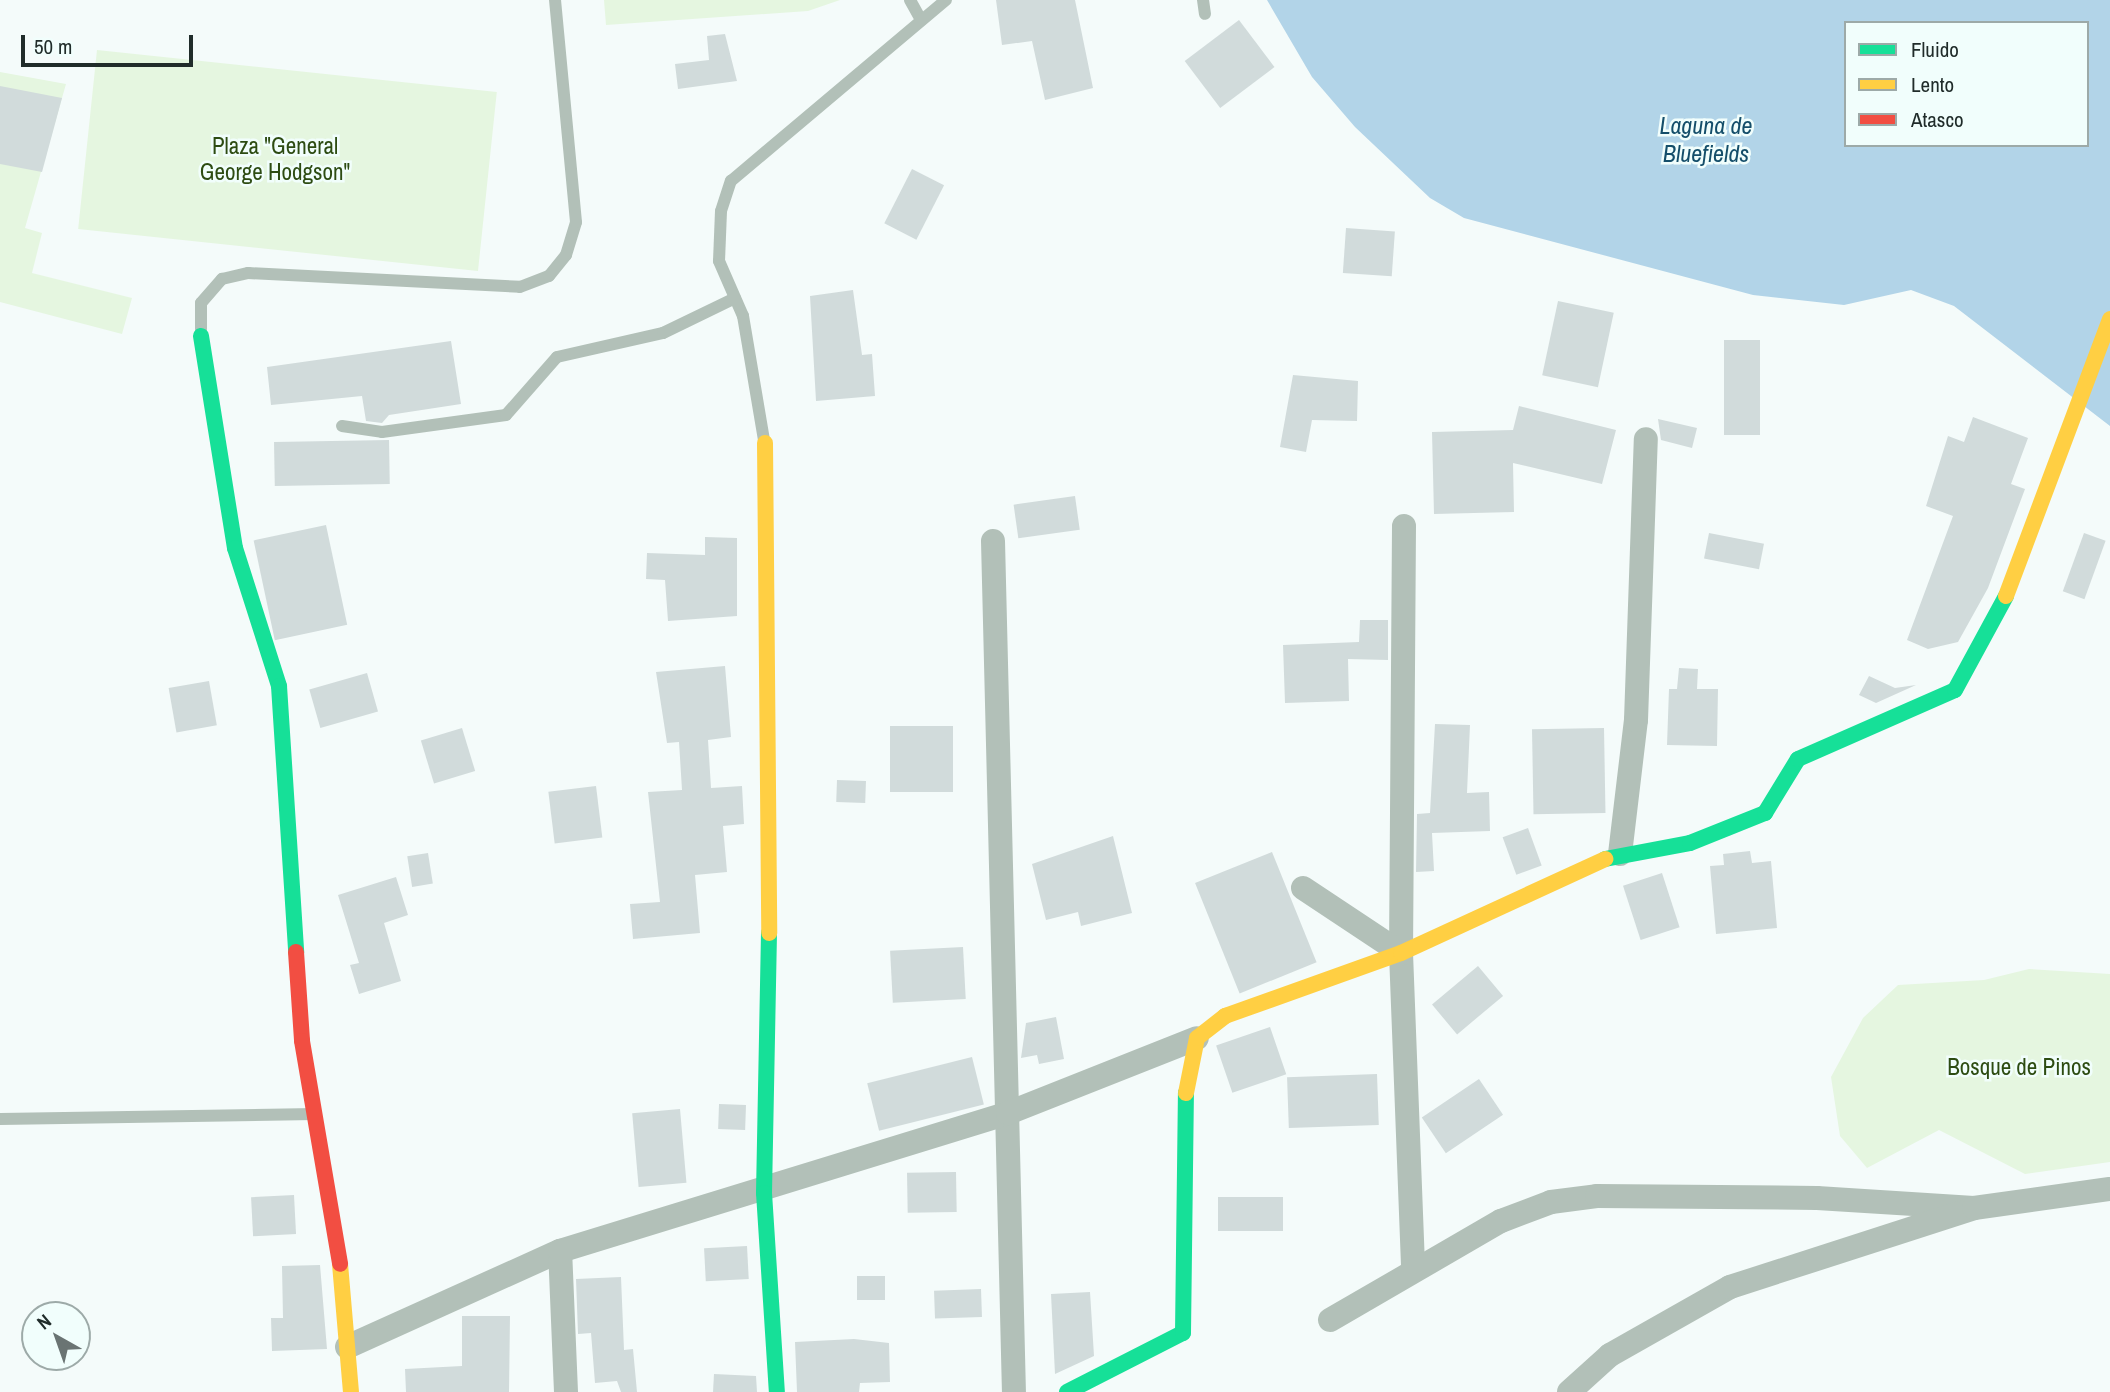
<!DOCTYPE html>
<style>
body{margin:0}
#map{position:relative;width:2110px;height:1392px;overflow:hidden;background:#f4fbfa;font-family:"Archivo Narrow",sans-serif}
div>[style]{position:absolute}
.green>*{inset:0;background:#e5f6e0;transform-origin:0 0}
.water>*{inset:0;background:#b2d4e8}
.building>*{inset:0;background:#d1dbdb;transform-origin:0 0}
.lane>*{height:12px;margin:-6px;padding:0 6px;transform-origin:6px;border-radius:6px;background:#b2c0b8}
.street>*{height:24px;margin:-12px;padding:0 12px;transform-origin:12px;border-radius:12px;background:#b2c0b8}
.fast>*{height:16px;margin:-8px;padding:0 8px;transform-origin:8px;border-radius:8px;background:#16e098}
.slow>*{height:16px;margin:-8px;padding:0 8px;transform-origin:8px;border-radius:8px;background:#ffcf43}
.jam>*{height:16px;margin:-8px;padding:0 8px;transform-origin:8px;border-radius:8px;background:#f24e42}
span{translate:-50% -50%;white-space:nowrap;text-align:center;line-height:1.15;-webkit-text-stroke:5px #f1fefc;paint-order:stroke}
.park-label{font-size:23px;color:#2d4c12}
.water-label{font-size:24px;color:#144e6a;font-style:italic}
.legend{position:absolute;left:1844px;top:21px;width:245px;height:126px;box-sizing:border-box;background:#f1fefc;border:2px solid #9daaa8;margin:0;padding:9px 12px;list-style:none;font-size:21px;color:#202c2a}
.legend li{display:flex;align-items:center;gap:14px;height:35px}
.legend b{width:35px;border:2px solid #9daaa8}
.north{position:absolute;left:21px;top:1301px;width:70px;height:70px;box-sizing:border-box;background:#f1fefc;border:2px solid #9daaa8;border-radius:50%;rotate:320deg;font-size:19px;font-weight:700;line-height:28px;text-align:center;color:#202c2a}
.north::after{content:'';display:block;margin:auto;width:24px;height:32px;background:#6a7473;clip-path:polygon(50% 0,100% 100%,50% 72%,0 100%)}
.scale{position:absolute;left:21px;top:35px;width:172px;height:32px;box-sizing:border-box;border:4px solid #202c2a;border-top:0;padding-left:9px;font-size:21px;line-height:24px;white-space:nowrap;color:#202c2a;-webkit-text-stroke:5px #f1fefc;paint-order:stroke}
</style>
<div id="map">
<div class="green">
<i style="clip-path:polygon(604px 0,840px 0,808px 11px,606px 25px)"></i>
<i style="left:97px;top:50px;width:402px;height:180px;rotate:6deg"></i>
<i style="clip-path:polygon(0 72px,66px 84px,25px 228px,42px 233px,32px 273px,132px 298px,122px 334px,0 302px)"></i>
<i style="clip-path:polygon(2029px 969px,2110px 974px,2110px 1162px,2025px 1174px,1939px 1130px,1867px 1168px,1840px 1136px,1831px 1077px,1863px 1018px,1898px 985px,1984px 980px)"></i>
</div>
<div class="water">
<i style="clip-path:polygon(evenodd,1267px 0,2110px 0,2110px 426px,1954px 306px,1911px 290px,1844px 305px,1753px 295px,1464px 218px,1430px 198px,1355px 127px,1312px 77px,1267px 0,1846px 23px,2087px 23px,2087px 145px,1846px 145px,1846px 23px)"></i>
</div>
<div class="building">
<i style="clip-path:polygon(996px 0,1075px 0,1093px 88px,1045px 100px,1032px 41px,1002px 45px)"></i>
<i style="left:1239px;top:20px;width:59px;height:68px;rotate:53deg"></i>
<i style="clip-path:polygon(725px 34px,737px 81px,678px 89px,675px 64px,709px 60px,707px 36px)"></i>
<i style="clip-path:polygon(0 86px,62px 98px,42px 172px,0 164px)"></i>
<i style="left:912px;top:169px;width:36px;height:61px;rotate:27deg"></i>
<i style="left:1346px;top:228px;width:49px;height:45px;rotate:4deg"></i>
<i style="clip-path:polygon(853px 290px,862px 355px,872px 354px,875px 396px,816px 401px,810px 296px)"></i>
<i style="left:1558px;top:301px;width:57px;height:76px;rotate:12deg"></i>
<i style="left:1724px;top:340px;width:36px;height:95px"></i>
<i style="clip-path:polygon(451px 341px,461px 404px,389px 415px,382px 423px,366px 421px,362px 396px,271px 405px,267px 367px)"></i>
<i style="clip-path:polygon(1293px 375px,1358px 381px,1357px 421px,1312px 420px,1306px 452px,1280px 447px)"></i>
<i style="clip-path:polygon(1519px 406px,1616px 430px,1602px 484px,1513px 463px,1514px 512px,1434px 514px,1432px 432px,1513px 430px)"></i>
<i style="clip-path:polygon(1973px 417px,2028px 438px,2011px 484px,2025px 489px,1988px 588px,1958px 642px,1928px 649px,1907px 640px,1953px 516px,1926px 506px,1948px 436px,1964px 442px)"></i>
<i style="clip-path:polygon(1658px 419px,1697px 428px,1692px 448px,1661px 440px)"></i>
<i style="left:389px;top:440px;width:44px;height:115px;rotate:89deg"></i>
<i style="left:1075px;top:496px;width:34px;height:62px;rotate:82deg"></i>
<i style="left:326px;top:525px;width:102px;height:74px;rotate:78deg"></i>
<i style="left:1709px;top:533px;width:56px;height:26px;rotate:11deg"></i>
<i style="left:2084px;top:533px;width:23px;height:62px;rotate:20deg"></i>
<i style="clip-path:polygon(705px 537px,737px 538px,737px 616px,668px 621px,665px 580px,646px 579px,647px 553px,705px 555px)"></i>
<i style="clip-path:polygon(1360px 620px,1388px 620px,1388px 660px,1348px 659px,1349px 701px,1285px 703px,1283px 645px,1359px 642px)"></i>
<i style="clip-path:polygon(725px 666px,731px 737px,708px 740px,711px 788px,742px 786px,744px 824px,723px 826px,727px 872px,695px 875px,700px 933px,633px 939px,630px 904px,660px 902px,648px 792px,682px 790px,679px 742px,667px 743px,656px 672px)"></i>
<i style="clip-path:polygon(1679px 668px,1698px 669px,1697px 689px,1718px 689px,1717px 746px,1667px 745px,1669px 689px,1677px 689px)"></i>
<i style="left:367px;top:673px;width:40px;height:60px;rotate:74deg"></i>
<i style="clip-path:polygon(1869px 676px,1895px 688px,1916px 685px,1876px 703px,1859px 695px)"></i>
<i style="left:209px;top:681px;width:45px;height:41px;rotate:80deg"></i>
<i style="clip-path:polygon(1435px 724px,1470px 725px,1467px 793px,1489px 792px,1490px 831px,1432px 833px,1434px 871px,1416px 872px,1417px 814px,1430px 813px)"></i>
<i style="left:890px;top:726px;width:63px;height:66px"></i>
<i style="left:462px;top:728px;width:45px;height:43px;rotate:73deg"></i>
<i style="left:1604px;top:728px;width:85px;height:72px;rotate:89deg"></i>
<i style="left:837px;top:780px;width:29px;height:22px;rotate:2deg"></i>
<i style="left:596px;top:786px;width:52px;height:48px;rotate:83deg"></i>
<i style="left:1528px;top:828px;width:40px;height:27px;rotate:70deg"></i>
<i style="clip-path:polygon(1113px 836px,1132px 913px,1081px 926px,1078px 912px,1046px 920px,1032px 864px)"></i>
<i style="clip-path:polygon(1750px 851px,1752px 863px,1771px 861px,1777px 928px,1716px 934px,1710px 866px,1724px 865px,1723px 854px)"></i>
<i style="left:1272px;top:852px;width:119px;height:83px;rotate:68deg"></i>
<i style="left:428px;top:853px;width:31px;height:21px;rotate:81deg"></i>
<i style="left:1662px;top:873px;width:57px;height:41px;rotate:72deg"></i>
<i style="clip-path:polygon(396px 877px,408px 915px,384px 923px,401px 981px,359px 994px,350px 965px,359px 963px,338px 895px)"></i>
<i style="left:963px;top:947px;width:52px;height:73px;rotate:87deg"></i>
<i style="left:1478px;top:966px;width:39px;height:60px;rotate:50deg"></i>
<i style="clip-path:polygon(1056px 1017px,1064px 1059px,1039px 1064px,1037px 1055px,1021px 1058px,1026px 1023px)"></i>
<i style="left:1270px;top:1027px;width:50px;height:57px;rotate:71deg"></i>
<i style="left:972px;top:1057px;width:49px;height:108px;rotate:76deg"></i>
<i style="left:1377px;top:1074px;width:51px;height:90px;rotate:88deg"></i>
<i style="left:1479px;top:1079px;width:43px;height:69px;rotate:56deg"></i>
<i style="left:746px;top:1105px;width:25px;height:27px;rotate:92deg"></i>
<i style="left:680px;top:1109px;width:74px;height:48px;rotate:85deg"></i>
<i style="left:956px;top:1172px;width:40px;height:49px;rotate:89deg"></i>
<i style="left:294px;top:1195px;width:39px;height:43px;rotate:87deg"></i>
<i style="left:1283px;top:1197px;width:34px;height:65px;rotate:90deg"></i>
<i style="left:747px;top:1246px;width:33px;height:43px;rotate:87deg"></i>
<i style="clip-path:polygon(320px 1265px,327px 1349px,272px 1351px,271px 1318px,283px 1318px,282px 1266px)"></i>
<i style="left:857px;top:1276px;width:28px;height:24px"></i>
<i style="clip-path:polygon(621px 1277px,624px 1350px,633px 1349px,637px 1392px,621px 1392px,617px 1381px,595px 1383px,591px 1333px,578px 1334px,576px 1279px)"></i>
<i style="left:981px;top:1289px;width:28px;height:47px;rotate:88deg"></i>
<i style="clip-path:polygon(1090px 1292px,1094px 1356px,1055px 1374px,1051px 1294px)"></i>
<i style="clip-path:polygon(462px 1316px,510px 1316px,509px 1392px,406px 1392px,405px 1369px,462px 1366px)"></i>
<i style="clip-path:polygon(854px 1339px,889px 1343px,890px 1382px,860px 1383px,859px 1392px,797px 1392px,795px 1342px)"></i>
<i style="clip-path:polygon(714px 1374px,756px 1376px,757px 1392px,713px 1392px)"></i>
</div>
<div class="lane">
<i style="left:910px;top:0;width:23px;rotate:61deg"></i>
<i style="left:1203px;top:0;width:14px;rotate:82deg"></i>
<i style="left:201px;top:336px;width:33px;rotate:-90deg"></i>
<i style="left:201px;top:303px;width:32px;rotate:-49deg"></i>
<i style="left:222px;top:279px;width:27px;rotate:-13deg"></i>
<i style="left:248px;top:273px;width:272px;rotate:2.9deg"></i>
<i style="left:520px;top:287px;width:31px;rotate:-21deg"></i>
<i style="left:549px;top:276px;width:27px;rotate:-51deg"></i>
<i style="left:566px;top:255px;width:34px;rotate:-73deg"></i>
<i style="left:576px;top:222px;width:223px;rotate:-95.4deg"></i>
<i style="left:342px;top:426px;width:40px;rotate:8.5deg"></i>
<i style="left:382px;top:432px;width:125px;rotate:-7.8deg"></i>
<i style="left:506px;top:415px;width:77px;rotate:-48.7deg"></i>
<i style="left:557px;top:357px;width:109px;rotate:-12.8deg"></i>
<i style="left:663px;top:333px;width:80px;rotate:-25.9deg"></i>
<i style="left:764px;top:440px;width:126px;rotate:-99.6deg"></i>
<i style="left:743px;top:316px;width:60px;rotate:-113.6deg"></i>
<i style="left:719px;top:261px;width:50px;rotate:-87.7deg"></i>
<i style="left:721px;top:211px;width:32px;rotate:-72deg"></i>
<i style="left:731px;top:181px;width:281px;rotate:-40.1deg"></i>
<i style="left:0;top:1119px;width:315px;rotate:-0.9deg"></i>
</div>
<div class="street">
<i style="left:1404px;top:526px;width:427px;rotate:90.4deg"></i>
<i style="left:1401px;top:953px;width:317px;rotate:87.8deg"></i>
<i style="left:993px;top:541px;width:851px;rotate:88.59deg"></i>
<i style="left:1620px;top:854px;width:135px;rotate:-83.2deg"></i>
<i style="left:1636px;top:720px;width:281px;rotate:-88deg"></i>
<i style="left:1303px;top:888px;width:118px;rotate:33.6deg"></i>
<i style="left:1330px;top:1320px;width:198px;rotate:-30.1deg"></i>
<i style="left:1501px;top:1221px;width:53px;rotate:-20.8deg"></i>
<i style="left:1551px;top:1202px;width:46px;rotate:-7.4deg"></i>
<i style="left:1597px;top:1196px;width:220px;rotate:0.5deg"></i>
<i style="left:1817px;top:1198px;width:157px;rotate:3.6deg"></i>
<i style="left:347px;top:1347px;width:234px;rotate:-24.3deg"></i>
<i style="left:566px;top:1392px;width:141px;rotate:-92.4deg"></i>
<i style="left:560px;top:1251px;width:469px;rotate:-17.1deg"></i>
<i style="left:1008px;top:1113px;width:203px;rotate:-21.6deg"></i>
<i style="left:1569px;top:1392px;width:55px;rotate:-42.1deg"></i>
<i style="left:1610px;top:1355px;width:138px;rotate:-29.5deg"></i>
<i style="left:1730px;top:1287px;width:256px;rotate:-17.9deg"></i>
<i style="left:1974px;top:1208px;width:137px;rotate:-8deg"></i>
</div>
<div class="fast">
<i style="left:201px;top:336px;width:215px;rotate:80.9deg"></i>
<i style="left:235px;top:548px;width:145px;rotate:72.3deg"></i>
<i style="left:279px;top:686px;width:267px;rotate:86.3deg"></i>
<i style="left:1605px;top:859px;width:86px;rotate:-10.7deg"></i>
<i style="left:1690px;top:843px;width:81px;rotate:-21.8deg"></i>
<i style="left:1765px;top:813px;width:63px;rotate:-58.6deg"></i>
<i style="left:1798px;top:759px;width:171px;rotate:-23.7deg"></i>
<i style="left:1955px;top:690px;width:107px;rotate:-61.5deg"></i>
<i style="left:769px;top:933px;width:260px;rotate:91.1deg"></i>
<i style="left:764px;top:1193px;width:199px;rotate:86.3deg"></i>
<i style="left:1067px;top:1392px;width:130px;rotate:-27deg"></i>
<i style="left:1183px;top:1333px;width:240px;rotate:-89.3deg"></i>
</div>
<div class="slow">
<i style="left:765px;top:443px;width:490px;rotate:89.5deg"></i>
<i style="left:2006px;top:596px;width:296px;rotate:-69.4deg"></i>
<i style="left:1186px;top:1093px;width:56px;rotate:-78.7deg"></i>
<i style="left:1197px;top:1038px;width:36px;rotate:-38deg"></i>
<i style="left:1225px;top:1016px;width:187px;rotate:-19.7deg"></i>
<i style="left:1401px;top:953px;width:225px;rotate:-24.7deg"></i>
<i style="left:340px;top:1264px;width:128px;rotate:85.1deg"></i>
</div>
<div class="jam">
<i style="left:296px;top:952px;width:89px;rotate:86.1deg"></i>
<i style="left:302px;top:1041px;width:226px;rotate:80.3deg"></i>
</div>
<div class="park-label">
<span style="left:275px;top:159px">Plaza "General<br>George Hodgson"</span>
<span style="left:2019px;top:1067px">Bosque de Pinos</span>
</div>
<div class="water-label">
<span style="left:1706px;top:140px">Laguna de<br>Bluefields</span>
</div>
<ul class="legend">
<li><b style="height:9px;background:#16e098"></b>Fluido</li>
<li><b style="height:9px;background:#ffcf43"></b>Lento</li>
<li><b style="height:9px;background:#f24e42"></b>Atasco</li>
</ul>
<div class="north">N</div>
<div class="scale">50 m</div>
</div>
